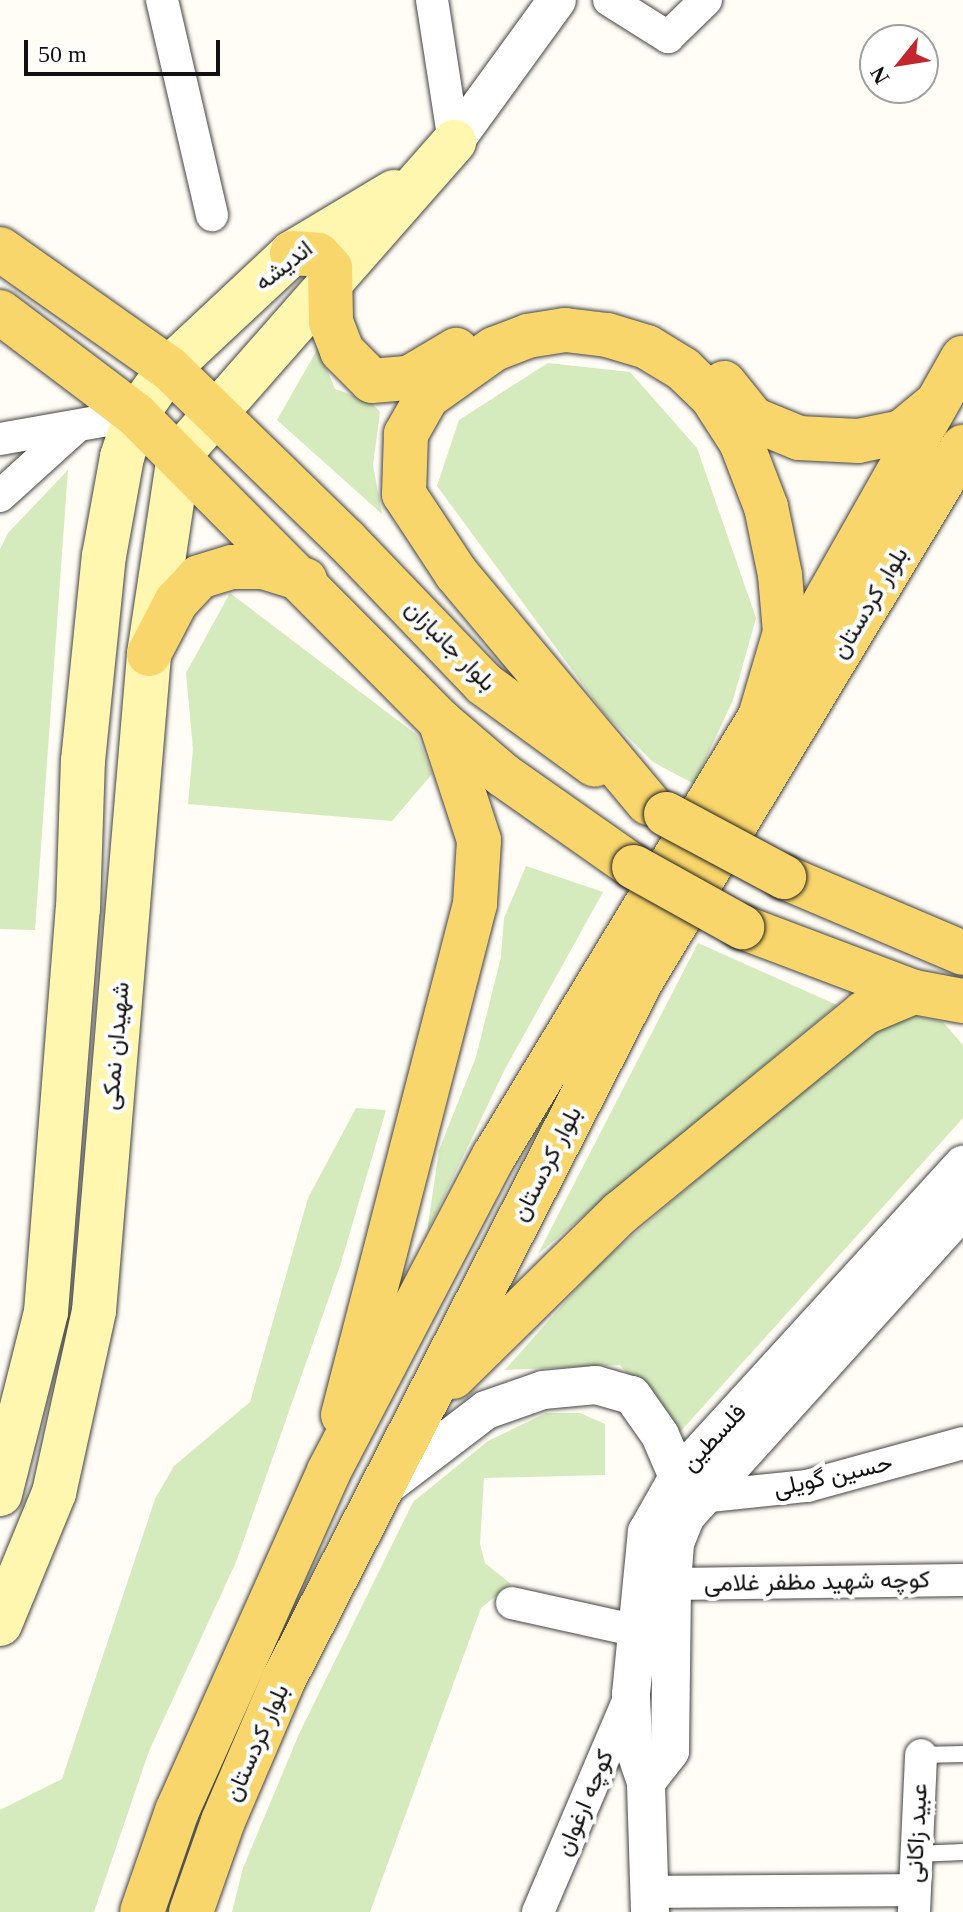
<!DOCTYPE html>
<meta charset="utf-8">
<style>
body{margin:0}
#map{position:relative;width:963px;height:1912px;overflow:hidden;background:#fffdf5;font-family:"Times New Roman",Vazirmatn,serif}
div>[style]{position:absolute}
.green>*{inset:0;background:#d5ebbd}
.roads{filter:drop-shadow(0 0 2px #444) drop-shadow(0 0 2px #444)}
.service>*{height:16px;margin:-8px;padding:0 8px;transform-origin:8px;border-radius:8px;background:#fff}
.minor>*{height:32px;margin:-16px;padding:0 16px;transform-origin:16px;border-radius:16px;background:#fff}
.tertiary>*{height:38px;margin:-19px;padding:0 19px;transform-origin:19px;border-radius:19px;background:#fff}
.secondary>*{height:44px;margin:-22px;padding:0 22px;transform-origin:22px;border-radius:22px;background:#fff6b0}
.primary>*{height:44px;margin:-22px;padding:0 22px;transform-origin:22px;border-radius:22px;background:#f9d66b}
.bridges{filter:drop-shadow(0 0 2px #222) drop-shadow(0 0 2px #222)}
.primary-bridge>*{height:44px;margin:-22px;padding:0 22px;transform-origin:22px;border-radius:22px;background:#f9d66b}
span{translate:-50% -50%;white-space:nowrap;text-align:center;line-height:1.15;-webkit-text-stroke:8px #fff;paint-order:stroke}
.street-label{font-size:24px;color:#111}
.north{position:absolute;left:859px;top:24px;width:80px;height:80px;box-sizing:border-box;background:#fff;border:2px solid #a0a0a0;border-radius:50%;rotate:240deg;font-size:22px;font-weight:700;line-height:32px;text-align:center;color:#111}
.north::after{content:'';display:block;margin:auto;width:28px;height:36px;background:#c4262e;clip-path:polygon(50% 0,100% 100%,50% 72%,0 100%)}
.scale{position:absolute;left:24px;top:40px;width:196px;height:36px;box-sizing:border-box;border:4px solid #111;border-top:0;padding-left:10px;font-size:24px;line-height:28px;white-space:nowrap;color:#111;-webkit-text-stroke:6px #fff;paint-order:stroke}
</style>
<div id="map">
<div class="green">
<i style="clip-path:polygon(318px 348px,335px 389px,371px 402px,380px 412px,373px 465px,382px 514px,277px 420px)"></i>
<i style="clip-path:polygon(548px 363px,630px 372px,697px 448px,756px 618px,733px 700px,694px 784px,653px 762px,604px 713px,437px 486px,459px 420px)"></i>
<i style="clip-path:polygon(68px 470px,35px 930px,0 929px,0 549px,8px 533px)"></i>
<i style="clip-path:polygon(230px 593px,417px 735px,432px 774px,392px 821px,188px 804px,193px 749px,186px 673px)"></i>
<i style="clip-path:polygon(526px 866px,603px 892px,504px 1071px,427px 1232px,439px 1150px,476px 1057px,501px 957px,504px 918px)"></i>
<i style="clip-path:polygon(698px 943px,837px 1005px,538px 1254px)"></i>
<i style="clip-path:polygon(902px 1012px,943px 1022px,963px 1045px,963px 1118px,671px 1442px,654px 1407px,620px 1365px,505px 1370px,597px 1266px,843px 1054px)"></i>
<i style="clip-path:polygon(356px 1108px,386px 1110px,340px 1266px,236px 1562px,149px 1751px,94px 1912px,0 1912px,0 1810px,62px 1779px,155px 1499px,174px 1466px,250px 1402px,308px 1198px)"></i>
<i style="clip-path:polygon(546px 1413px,580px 1413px,605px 1424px,605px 1475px,484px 1478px,480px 1544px,485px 1563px,511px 1584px,481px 1608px,370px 1912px,232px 1912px,243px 1868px,299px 1734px,413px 1502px,488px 1441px)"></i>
</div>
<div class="roads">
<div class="service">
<i style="left:921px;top:1755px;width:42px;rotate:-1.4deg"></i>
<i style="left:915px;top:1854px;width:48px;rotate:-2.4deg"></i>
</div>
<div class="minor">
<i style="left:162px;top:0;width:221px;rotate:76.9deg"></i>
<i style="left:432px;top:0;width:144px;rotate:81.2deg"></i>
<i style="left:609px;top:0;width:70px;rotate:32.1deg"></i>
<i style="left:668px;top:37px;width:53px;rotate:-44.2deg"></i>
<i style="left:0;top:439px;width:138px;rotate:-10deg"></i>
<i style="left:0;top:496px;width:100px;rotate:-42.2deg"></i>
<i style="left:691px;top:1489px;width:12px;rotate:42deg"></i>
<i style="left:700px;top:1497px;width:108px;rotate:-5.9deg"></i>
<i style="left:807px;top:1486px;width:162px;rotate:-15.4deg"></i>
<i style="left:672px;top:1584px;width:291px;rotate:-0.8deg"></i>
<i style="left:512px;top:1603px;width:125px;rotate:12.5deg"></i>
<i style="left:650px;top:1892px;width:264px;rotate:-0.4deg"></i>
<i style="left:914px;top:1911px;width:156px;rotate:-87.4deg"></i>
<i style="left:538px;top:1912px;width:237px;rotate:-66.9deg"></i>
</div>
<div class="tertiary">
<i style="left:454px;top:142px;width:175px;rotate:-54deg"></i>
<i style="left:381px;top:1490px;width:132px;rotate:-37.3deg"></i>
<i style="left:486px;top:1410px;width:60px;rotate:-19.3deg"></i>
<i style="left:543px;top:1390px;width:53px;rotate:-5.4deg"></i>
<i style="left:596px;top:1385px;width:37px;rotate:16deg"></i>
<i style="left:632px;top:1395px;width:49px;rotate:55deg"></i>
<i style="left:660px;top:1435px;width:46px;rotate:66.8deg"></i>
<i style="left:646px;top:1782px;width:39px;rotate:-52deg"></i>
<i style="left:670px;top:1751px;width:167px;rotate:-89.3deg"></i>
<i style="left:672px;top:1584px;width:41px;rotate:-85.8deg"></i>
<i style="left:675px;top:1543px;width:29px;rotate:-68deg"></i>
<i style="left:686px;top:1516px;width:413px;rotate:-47.9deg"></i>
<i style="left:650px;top:1912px;width:130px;rotate:-91.8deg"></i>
<i style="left:646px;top:1782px;width:40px;rotate:-108.9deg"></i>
<i style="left:633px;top:1744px;width:50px;rotate:-92.3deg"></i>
<i style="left:631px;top:1694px;width:163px;rotate:-84.4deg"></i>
<i style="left:647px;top:1532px;width:63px;rotate:-60.6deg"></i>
<i style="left:678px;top:1477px;width:423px;rotate:-47.6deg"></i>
</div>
<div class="secondary">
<i style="left:0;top:1494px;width:188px;rotate:-75.8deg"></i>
<i style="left:46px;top:1312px;width:404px;rotate:-85.5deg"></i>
<i style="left:78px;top:909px;width:148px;rotate:-88.1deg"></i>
<i style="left:83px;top:761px;width:206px;rotate:-84.2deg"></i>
<i style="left:104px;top:556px;width:101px;rotate:-79.7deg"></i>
<i style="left:122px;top:457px;width:44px;rotate:-71.6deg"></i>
<i style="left:136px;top:415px;width:57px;rotate:-54.9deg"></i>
<i style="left:169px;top:368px;width:168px;rotate:-43.1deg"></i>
<i style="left:292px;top:253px;width:119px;rotate:-30.9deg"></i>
<i style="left:0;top:1624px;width:142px;rotate:-67.6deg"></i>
<i style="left:54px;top:1493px;width:186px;rotate:-77.6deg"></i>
<i style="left:94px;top:1311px;width:659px;rotate:-85.21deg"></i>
<i style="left:149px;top:654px;width:201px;rotate:-81.4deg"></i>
<i style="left:179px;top:455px;width:417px;rotate:-48.7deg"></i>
</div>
<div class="primary">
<i style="left:0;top:249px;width:207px;rotate:35.2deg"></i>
<i style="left:169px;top:368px;width:247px;rotate:44.2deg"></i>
<i style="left:346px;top:540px;width:199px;rotate:46.2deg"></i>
<i style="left:484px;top:684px;width:137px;rotate:36.1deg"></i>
<i style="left:292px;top:253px;width:26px;rotate:4deg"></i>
<i style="left:318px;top:255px;width:18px;rotate:47deg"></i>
<i style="left:330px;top:268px;width:54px;rotate:88.9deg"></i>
<i style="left:331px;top:322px;width:31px;rotate:69deg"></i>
<i style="left:342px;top:351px;width:42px;rotate:45deg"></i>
<i style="left:372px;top:381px;width:37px;rotate:-5deg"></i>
<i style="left:409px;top:378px;width:55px;rotate:-30.8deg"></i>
<i style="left:0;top:312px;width:171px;rotate:37.1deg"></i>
<i style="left:136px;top:415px;width:431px;rotate:45.2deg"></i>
<i style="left:440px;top:721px;width:83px;rotate:40.6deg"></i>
<i style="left:503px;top:775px;width:160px;rotate:35.1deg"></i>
<i style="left:724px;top:383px;width:46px;rotate:51.1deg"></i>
<i style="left:753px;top:419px;width:50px;rotate:22.4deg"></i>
<i style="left:799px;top:438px;width:59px;rotate:2.9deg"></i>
<i style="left:858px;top:441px;width:45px;rotate:-11.6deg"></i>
<i style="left:902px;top:432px;width:45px;rotate:-39.6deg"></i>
<i style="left:149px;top:654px;width:59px;rotate:-62.6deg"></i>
<i style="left:176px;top:602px;width:34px;rotate:-47deg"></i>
<i style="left:199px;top:577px;width:34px;rotate:-17deg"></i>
<i style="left:232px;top:567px;width:31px"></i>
<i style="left:263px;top:567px;width:44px;rotate:17.2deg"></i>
<i style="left:785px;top:672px;width:361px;rotate:-60.5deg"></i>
<i style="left:784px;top:877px;width:194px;rotate:23deg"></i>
<i style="left:742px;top:927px;width:184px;rotate:20.7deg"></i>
<i style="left:914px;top:992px;width:50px;rotate:10.4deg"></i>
<i style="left:453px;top:1377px;width:234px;rotate:-44.5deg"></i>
<i style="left:620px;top:1213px;width:315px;rotate:-39.3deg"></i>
<i style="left:864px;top:1013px;width:54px;rotate:-22.8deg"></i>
<i style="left:343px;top:1415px;width:528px;rotate:-75.52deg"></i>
<i style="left:475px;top:904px;width:64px;rotate:-86.4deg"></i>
<i style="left:479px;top:840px;width:125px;rotate:-108.1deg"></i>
<i style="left:142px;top:1912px;width:107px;rotate:-70.9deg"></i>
<i style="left:177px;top:1811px;width:372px;rotate:-65.9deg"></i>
<i style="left:329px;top:1471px;width:356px;rotate:-62.4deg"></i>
<i style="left:494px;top:1156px;width:513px;rotate:-58.79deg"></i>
<i style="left:760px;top:717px;width:89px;rotate:-73.6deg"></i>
<i style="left:785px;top:632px;width:57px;rotate:-95deg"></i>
<i style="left:780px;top:575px;width:69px;rotate:-101.6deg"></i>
<i style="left:766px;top:507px;width:70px;rotate:-111deg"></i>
<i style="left:741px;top:442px;width:54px;rotate:-122.8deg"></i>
<i style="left:712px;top:397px;width:40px;rotate:-136deg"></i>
<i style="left:683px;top:369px;width:42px;rotate:-148.6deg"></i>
<i style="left:647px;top:347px;width:42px;rotate:-163.3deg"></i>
<i style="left:607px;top:335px;width:42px;rotate:-173.2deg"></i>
<i style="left:565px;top:330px;width:37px;rotate:171deg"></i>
<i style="left:528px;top:336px;width:36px;rotate:159deg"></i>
<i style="left:494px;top:349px;width:82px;rotate:144.4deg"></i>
<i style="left:427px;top:397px;width:43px;rotate:119.6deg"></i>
<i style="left:406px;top:434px;width:60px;rotate:91.9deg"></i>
<i style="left:404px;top:494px;width:95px;rotate:56.6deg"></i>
<i style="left:456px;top:573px;width:300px;rotate:50.1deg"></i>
<i style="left:191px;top:1912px;width:96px;rotate:-70.6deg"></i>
<i style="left:223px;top:1821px;width:152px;rotate:-66.8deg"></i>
<i style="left:283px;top:1681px;width:786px;rotate:-62.91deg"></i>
<i style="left:641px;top:981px;width:624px;rotate:-58.91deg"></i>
</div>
</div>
<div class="bridges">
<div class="primary-bridge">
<i style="left:666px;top:814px;width:134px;rotate:28.1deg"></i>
<i style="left:634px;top:867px;width:124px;rotate:29.1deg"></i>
</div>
</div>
<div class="street-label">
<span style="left:284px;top:266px;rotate:-38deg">اندیشه</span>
<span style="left:870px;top:603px;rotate:-59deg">بلوار کردستان</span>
<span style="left:450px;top:646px;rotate:45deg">بلوار جانبازان</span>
<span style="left:116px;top:1046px;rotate:-85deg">شهیدان نمکی</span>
<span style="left:547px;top:1164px;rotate:-63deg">بلوار کردستان</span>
<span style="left:714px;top:1438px;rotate:-47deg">فلسطین</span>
<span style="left:833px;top:1476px;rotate:-13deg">حسین گویلی</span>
<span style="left:817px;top:1582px;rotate:-1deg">کوچه شهید مظفر غلامی</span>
<span style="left:257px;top:1743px;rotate:-66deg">بلوار کردستان</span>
<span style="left:585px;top:1803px;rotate:-67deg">کوچه ارغوان</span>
<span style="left:917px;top:1833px;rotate:-87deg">عبید زاکانی</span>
</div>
<div class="north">N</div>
<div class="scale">50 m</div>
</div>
